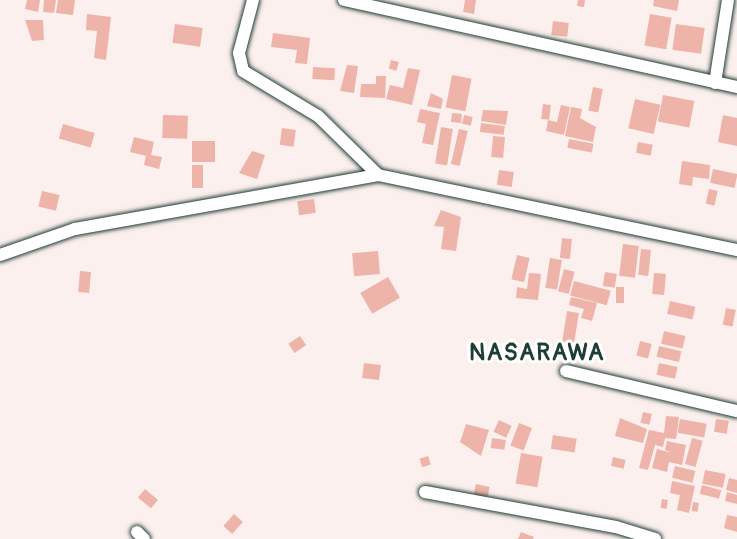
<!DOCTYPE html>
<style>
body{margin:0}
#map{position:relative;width:737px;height:539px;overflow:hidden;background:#fcf0ee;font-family:Pangolin,sans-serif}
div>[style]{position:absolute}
.building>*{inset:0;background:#eeb3a9;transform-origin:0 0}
.roads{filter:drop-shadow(0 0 2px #1f3d34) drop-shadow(0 0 2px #1f3d34)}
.street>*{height:12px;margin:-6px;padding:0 6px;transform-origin:6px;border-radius:6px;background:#fff}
span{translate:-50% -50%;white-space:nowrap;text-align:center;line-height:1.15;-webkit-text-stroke:6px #fff;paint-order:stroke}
.district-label{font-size:24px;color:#1f3d34;font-weight:700;letter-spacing:1.5px}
</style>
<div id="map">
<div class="building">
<i style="clip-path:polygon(27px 0,40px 0,38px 12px,25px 9px)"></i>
<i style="clip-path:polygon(44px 0,56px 0,54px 13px,43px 12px)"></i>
<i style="clip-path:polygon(58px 0,75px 0,73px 15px,56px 13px)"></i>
<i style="clip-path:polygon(465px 0,476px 0,474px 14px,463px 12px)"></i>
<i style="clip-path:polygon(578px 0,585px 0,584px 7px,577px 6px)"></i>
<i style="clip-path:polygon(654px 0,679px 0,677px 11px,653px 6px)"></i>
<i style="clip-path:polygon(87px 14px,111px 17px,106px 60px,94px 58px,97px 31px,86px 30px)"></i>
<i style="left:650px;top:14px;width:22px;height:32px;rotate:10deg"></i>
<i style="clip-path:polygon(25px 20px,43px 20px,44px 40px,32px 41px)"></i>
<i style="left:553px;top:21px;width:16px;height:14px;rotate:7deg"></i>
<i style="left:175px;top:24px;width:28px;height:19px;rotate:8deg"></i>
<i style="left:676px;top:24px;width:29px;height:26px;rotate:8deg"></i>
<i style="clip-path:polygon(273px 33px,310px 38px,307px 64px,295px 63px,297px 50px,271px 47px)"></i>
<i style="left:391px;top:60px;width:8px;height:9px;rotate:14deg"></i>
<i style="clip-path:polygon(347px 65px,358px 66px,354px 93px,340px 91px)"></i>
<i style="left:313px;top:67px;width:22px;height:12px;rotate:3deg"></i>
<i style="clip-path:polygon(408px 68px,420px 70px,412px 105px,386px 99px,390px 85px,403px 88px)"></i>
<i style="left:452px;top:75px;width:20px;height:33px;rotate:11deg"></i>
<i style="clip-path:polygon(376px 76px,386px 76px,385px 98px,360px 97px,361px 84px,376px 84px)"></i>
<i style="left:593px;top:87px;width:10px;height:24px;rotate:11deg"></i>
<i style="clip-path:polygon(431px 93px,443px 99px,441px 109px,427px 106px)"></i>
<i style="left:663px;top:95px;width:32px;height:27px;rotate:11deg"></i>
<i style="left:635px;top:99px;width:26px;height:30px;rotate:13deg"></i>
<i style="left:543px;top:104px;width:8px;height:15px;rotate:7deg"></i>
<i style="clip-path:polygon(561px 105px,570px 107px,564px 135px,546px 131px,548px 120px,557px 122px)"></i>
<i style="clip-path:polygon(571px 107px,582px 109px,580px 118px,596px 127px,593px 142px,565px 136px)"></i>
<i style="clip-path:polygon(420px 109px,440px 113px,433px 145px,422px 143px,426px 124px,417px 122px)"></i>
<i style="clip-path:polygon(483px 110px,508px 111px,506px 125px,481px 121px)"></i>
<i style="left:452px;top:113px;width:10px;height:9px;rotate:6deg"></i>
<i style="left:163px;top:115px;width:25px;height:23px;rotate:2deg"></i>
<i style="left:464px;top:115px;width:9px;height:9px;rotate:13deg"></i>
<i style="clip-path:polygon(723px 115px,737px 118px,737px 146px,718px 142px)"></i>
<i style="left:481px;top:123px;width:24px;height:9px;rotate:7deg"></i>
<i style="left:63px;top:124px;width:33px;height:15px;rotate:16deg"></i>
<i style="left:441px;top:127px;width:12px;height:37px;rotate:9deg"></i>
<i style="left:282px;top:128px;width:14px;height:17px;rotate:8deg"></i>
<i style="left:459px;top:129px;width:9px;height:36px;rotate:13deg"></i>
<i style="left:493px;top:136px;width:12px;height:21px;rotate:5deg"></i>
<i style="clip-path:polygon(134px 137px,154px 142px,151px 155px,162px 157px,159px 169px,144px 165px,146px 156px,130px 152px)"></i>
<i style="left:569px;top:139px;width:25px;height:9px;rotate:11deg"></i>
<i style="left:192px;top:141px;width:23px;height:21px"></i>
<i style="left:638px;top:142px;width:15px;height:11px;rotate:11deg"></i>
<i style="clip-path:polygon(252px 151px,265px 155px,257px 179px,239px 173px)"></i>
<i style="clip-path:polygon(682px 161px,710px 165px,709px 179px,693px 177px,692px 186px,679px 184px)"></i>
<i style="left:192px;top:165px;width:11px;height:23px"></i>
<i style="left:713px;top:169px;width:25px;height:14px;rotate:12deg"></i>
<i style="left:499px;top:170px;width:15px;height:15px;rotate:8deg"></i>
<i style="left:709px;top:189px;width:9px;height:15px;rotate:13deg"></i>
<i style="left:42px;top:191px;width:18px;height:16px;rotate:13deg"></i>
<i style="left:314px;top:199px;width:14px;height:17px;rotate:82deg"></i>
<i style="clip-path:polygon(441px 210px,461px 217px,456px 251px,441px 249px,444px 227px,434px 226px)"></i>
<i style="left:562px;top:238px;width:10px;height:20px;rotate:6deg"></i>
<i style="left:623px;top:244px;width:16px;height:32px;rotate:7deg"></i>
<i style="left:641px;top:249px;width:10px;height:26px;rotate:6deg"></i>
<i style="left:378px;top:251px;width:23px;height:26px;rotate:85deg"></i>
<i style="left:517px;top:255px;width:13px;height:25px;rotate:13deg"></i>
<i style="left:550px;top:258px;width:12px;height:30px;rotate:9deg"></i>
<i style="left:564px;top:269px;width:11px;height:23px;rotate:15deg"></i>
<i style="left:80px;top:271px;width:11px;height:21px;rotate:5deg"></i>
<i style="left:605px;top:272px;width:12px;height:14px;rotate:9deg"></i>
<i style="clip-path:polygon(529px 273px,541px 274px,538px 300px,516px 298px,517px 287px,527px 289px)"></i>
<i style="left:654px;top:273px;width:12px;height:21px;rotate:5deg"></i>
<i style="left:388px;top:277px;width:24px;height:32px;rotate:60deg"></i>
<i style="left:574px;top:281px;width:38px;height:15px;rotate:15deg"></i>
<i style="left:616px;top:287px;width:8px;height:16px"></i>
<i style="clip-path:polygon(571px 297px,597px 303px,592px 321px,581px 318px,584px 309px,569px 305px)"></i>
<i style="left:670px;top:301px;width:26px;height:13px;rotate:13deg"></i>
<i style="left:726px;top:308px;width:10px;height:17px;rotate:11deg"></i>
<i style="left:567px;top:311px;width:12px;height:31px;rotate:9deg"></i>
<i style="left:664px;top:331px;width:22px;height:13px;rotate:13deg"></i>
<i style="left:300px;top:336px;width:11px;height:14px;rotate:56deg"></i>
<i style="left:640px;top:341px;width:12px;height:15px;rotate:14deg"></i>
<i style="left:659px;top:346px;width:23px;height:11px;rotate:13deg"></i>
<i style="left:364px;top:363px;width:17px;height:15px;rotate:7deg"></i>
<i style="left:659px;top:363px;width:19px;height:12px;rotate:12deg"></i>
<i style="left:643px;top:412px;width:9px;height:11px;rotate:13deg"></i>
<i style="clip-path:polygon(666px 416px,679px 417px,676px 439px,665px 438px,663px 447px,655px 445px,648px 470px,639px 468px,649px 430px,664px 433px)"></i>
<i style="clip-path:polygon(620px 418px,647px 429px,643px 443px,615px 436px)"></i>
<i style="left:680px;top:419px;width:27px;height:14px;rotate:10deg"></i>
<i style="left:716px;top:419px;width:13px;height:13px;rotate:9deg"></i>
<i style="left:499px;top:420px;width:14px;height:13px;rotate:25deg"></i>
<i style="left:519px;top:423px;width:14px;height:24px;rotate:21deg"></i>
<i style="clip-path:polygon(466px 424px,489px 430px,481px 456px,460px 442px)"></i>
<i style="left:553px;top:435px;width:24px;height:14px;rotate:9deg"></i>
<i style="left:492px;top:438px;width:14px;height:10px;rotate:8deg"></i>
<i style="left:692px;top:438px;width:11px;height:27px;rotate:15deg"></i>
<i style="clip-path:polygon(667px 441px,686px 445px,682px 465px,669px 462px,667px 472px,652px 468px,657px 449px,672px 453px,665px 450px)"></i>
<i style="left:521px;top:453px;width:22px;height:31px;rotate:10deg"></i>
<i style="left:428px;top:456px;width:9px;height:9px;rotate:72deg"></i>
<i style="left:613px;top:457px;width:13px;height:9px;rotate:13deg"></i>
<i style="left:675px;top:466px;width:21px;height:12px;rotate:14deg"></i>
<i style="left:705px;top:470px;width:21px;height:14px;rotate:11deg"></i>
<i style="clip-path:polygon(729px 478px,737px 480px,737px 493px,726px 490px)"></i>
<i style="clip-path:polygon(672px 481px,695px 486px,689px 513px,677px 510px,680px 495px,670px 493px)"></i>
<i style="left:476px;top:484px;width:14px;height:12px;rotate:12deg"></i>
<i style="left:702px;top:485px;width:20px;height:9px;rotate:15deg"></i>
<i style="left:145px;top:489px;width:17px;height:11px;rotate:40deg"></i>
<i style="clip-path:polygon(727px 492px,737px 495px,737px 504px,725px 501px)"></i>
<i style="left:662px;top:499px;width:6px;height:9px;rotate:9deg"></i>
<i style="left:693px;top:502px;width:6px;height:9px;rotate:9deg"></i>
<i style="left:234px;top:514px;width:12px;height:16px;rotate:42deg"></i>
<i style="clip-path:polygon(727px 515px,737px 517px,737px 532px,724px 528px)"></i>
<i style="clip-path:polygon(521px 532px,534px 537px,533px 539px,518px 539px)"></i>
</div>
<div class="roads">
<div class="street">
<i style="left:253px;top:0;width:55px;rotate:104.8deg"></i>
<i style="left:239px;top:53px;width:18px;rotate:77deg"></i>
<i style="left:243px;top:71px;width:87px;rotate:31deg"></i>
<i style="left:318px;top:116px;width:84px;rotate:44.5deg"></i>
<i style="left:344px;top:0;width:403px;rotate:12.5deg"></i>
<i style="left:715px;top:83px;width:84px;rotate:-81.1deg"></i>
<i style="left:0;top:255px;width:79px;rotate:-19.1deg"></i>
<i style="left:75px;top:229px;width:308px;rotate:-10.1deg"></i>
<i style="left:378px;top:175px;width:367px;rotate:11.8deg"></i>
<i style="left:566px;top:371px;width:176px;rotate:13.2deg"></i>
<i style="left:425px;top:492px;width:194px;rotate:10.4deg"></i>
<i style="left:616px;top:527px;width:41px;rotate:17.1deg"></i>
<i style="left:137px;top:532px;width:10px;rotate:45deg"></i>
</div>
</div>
<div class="district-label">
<span style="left:537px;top:353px">NASARAWA</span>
</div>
</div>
